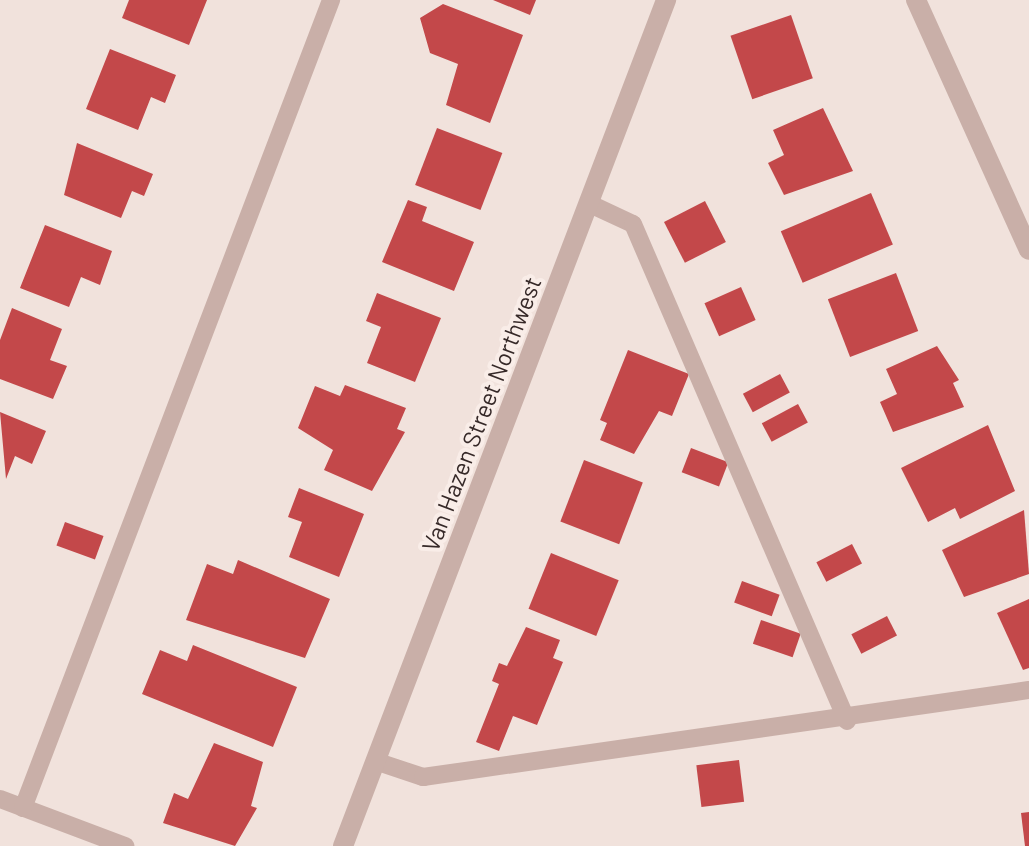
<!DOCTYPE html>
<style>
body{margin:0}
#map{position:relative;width:1029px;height:846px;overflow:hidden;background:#f1e2dc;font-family:Barlow,sans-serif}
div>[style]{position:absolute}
.building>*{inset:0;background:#c3484a;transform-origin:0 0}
.service>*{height:18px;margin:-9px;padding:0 9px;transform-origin:9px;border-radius:9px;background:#c9afa8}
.minor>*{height:20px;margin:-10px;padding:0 10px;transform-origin:10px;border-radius:10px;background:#c9afa8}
span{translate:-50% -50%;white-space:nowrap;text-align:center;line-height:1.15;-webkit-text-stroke:8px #f9ede8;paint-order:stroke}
.street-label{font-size:24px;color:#362928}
</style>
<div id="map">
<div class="building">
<i style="clip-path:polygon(129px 0,207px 0,189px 45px,122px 18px)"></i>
<i style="clip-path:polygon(493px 0,536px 0,530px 15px)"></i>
<i style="clip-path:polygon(443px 4px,523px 35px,490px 123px,446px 105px,458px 64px,430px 53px,420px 18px)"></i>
<i style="left:791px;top:15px;width:67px;height:64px;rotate:71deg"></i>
<i style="clip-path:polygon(110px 49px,176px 75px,165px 103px,151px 97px,138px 130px,86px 109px)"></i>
<i style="clip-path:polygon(823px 108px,853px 171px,784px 195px,768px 163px,784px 155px,773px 130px)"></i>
<i style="left:437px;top:128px;width:70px;height:61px;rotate:21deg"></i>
<i style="clip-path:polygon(77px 143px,153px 174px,144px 196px,132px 191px,121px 218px,64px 195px)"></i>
<i style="left:871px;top:193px;width:56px;height:98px;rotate:67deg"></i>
<i style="clip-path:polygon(408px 200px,427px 207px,422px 221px,474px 242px,454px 291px,382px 262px)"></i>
<i style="left:705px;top:201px;width:46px;height:46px;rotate:63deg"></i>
<i style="clip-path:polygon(45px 225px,112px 251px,100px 285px,81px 277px,69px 307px,20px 288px)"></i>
<i style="left:896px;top:273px;width:62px;height:73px;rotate:69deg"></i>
<i style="left:741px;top:287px;width:36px;height:40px;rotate:66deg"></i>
<i style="clip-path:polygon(377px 293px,441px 318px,415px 382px,367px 363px,381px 327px,366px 321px)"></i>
<i style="clip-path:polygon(12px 308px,62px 329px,50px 360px,67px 366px,53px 399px,0 379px,0 340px)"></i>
<i style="clip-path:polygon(937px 346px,959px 380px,953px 383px,964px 407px,893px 432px,880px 402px,897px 394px,886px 369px)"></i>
<i style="clip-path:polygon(628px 350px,689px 374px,672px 416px,659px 411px,634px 454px,600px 440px,607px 423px,600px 420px)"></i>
<i style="left:780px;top:374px;width:21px;height:42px;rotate:62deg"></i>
<i style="clip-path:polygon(345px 385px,406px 408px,397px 429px,405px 432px,372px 491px,324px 470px,333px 450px,298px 428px,315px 386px,340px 396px)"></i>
<i style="left:798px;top:404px;width:21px;height:41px;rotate:62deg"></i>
<i style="clip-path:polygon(0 412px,46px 431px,32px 464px,15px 456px,6px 479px)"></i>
<i style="clip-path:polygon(988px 425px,1015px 491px,960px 519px,955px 508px,928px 522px,901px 468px)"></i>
<i style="left:691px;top:448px;width:40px;height:26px;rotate:21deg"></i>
<i style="left:584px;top:460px;width:63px;height:66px;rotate:21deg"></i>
<i style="clip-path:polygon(299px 488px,364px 514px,339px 577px,289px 557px,302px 522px,288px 517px)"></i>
<i style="clip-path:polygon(1024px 510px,1029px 574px,964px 597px,942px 550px)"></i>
<i style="left:65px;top:522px;width:41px;height:25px;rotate:20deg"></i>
<i style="left:852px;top:544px;width:22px;height:40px;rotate:63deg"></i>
<i style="left:551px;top:553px;width:73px;height:60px;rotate:22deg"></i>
<i style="clip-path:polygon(238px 560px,330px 599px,305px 658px,186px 620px,207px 564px,233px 574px)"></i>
<i style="left:742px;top:581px;width:40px;height:23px;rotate:20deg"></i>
<i style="clip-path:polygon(1029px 599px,1029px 668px,1023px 670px,997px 613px)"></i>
<i style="left:887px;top:616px;width:22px;height:40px;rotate:63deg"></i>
<i style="left:761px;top:620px;width:42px;height:25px;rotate:19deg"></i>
<i style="clip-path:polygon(526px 627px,560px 640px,553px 658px,563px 662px,537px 725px,513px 716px,499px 751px,476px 742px,499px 684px,492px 681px,499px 663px,507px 666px)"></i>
<i style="clip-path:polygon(193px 645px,297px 687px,273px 747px,142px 694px,160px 650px,187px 661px)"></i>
<i style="clip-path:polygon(214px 743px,263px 762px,251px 806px,257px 808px,235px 846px,163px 823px,174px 793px,188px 799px)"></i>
<i style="left:739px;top:760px;width:42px;height:43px;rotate:83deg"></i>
<i style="clip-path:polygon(1029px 812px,1029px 846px,1025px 846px,1021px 813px)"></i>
</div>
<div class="service">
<i style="left:590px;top:204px;width:47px;rotate:24.9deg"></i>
<i style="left:633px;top:224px;width:541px;rotate:66.7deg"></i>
<i style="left:375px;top:761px;width:51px;rotate:18.4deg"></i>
<i style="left:423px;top:777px;width:612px;rotate:-8.17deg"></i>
<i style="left:0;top:799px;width:134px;rotate:20.6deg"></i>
<i style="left:23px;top:808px;width:865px;rotate:-69.13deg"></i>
</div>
<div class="minor">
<i style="left:916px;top:0;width:274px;rotate:65.7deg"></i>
<i style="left:343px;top:846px;width:906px;rotate:-69.1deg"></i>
</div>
<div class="street-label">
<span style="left:481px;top:414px;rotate:-69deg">Van Hazen Street Northwest</span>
</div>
</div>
